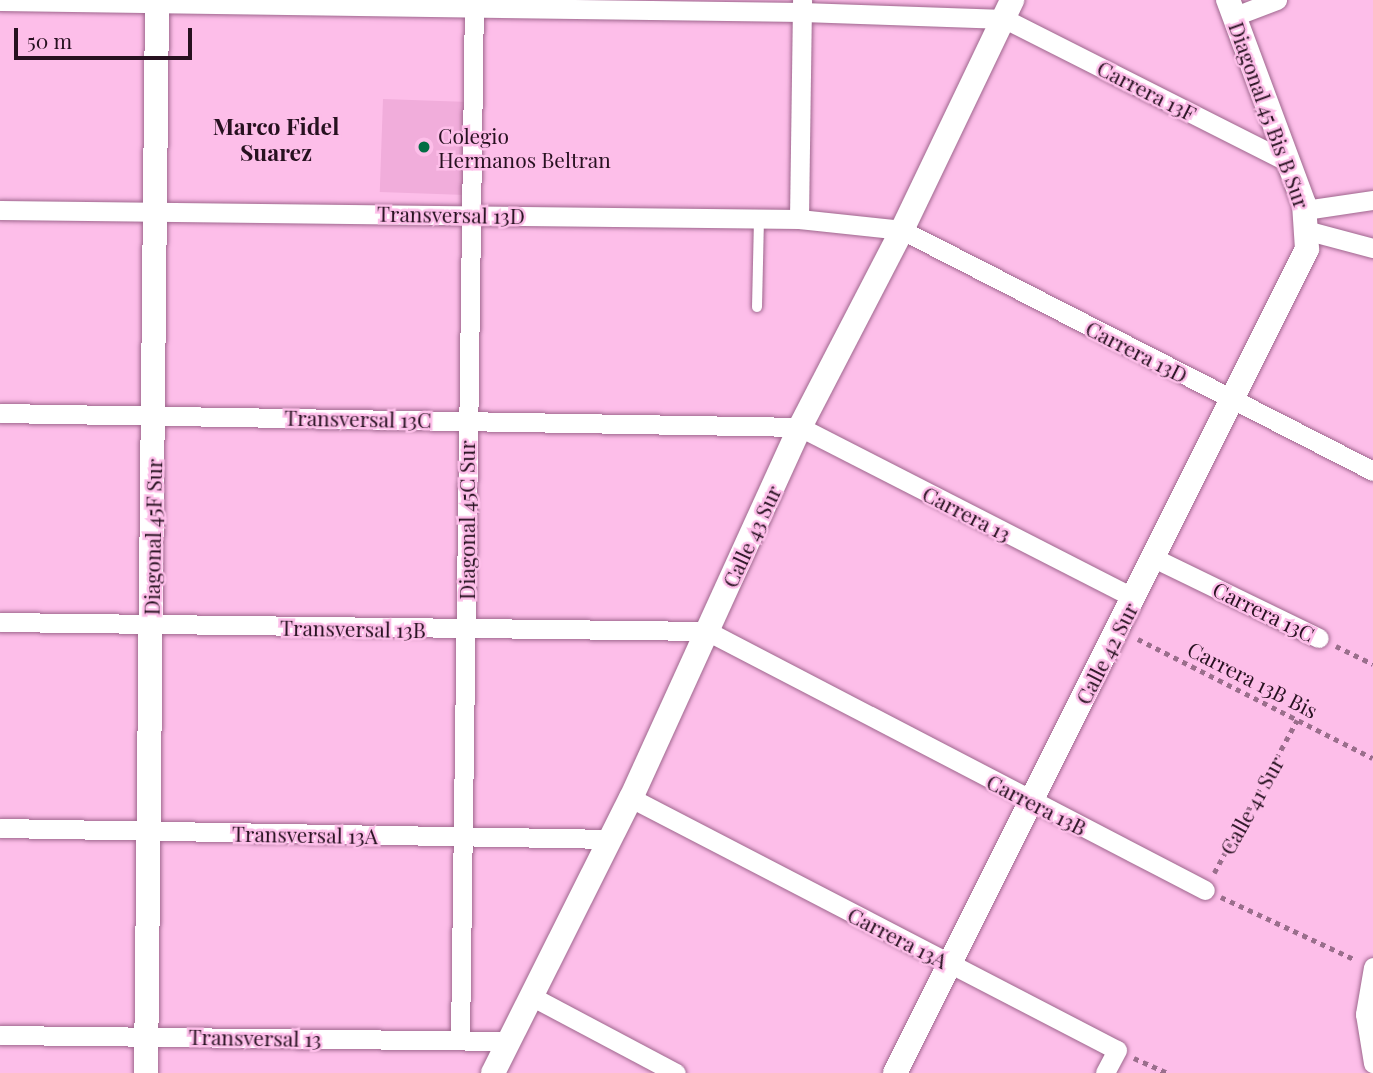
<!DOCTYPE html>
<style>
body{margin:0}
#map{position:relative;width:1373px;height:1073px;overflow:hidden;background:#fdbee9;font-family:"Playfair Display",serif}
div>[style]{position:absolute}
.built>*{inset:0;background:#f1addb;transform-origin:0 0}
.path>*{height:4.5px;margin-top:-2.25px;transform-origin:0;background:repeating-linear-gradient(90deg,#9a6e8c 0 5px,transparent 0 10px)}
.roads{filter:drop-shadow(0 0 2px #9e668d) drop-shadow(0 0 2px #9e668d)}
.service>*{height:10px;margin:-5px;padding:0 5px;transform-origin:5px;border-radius:5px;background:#fff}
.minor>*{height:19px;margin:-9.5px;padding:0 9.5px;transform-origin:9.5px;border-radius:9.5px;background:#fff}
.tertiary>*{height:24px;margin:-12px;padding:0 12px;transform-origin:12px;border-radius:12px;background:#fff}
.dots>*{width:19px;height:19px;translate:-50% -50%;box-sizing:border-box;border:4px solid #fdbee9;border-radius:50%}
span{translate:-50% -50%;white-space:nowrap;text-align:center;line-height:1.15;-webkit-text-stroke:5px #fdbee9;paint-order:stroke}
.street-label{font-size:21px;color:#271120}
.poi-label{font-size:21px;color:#271120}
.left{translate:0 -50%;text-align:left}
.neighbourhood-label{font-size:23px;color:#271120;font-weight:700}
.scale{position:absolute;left:14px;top:28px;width:178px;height:32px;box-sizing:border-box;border:4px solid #271120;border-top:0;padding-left:9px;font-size:21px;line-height:24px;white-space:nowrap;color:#271120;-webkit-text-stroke:5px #fdbee9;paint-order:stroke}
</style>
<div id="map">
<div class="built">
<i style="left:383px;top:99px;width:86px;height:93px;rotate:2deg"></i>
</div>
<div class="path">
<i style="left:1138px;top:639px;width:263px;rotate:26.9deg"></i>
<i style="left:1336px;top:646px;width:41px;rotate:25.9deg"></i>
<i style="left:1214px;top:873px;width:174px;rotate:-61.5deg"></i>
<i style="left:1221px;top:897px;width:149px;rotate:25deg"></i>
<i style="left:1134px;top:1058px;width:36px;rotate:24deg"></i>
</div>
<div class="roads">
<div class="service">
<i style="left:757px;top:307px;width:89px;rotate:-88.7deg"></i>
</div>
<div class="minor">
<i style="left:0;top:1px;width:802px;rotate:0.79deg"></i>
<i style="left:802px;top:12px;width:203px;rotate:2deg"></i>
<i style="left:1005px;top:19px;width:317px;rotate:26.8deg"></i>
<i style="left:1235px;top:16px;width:45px;rotate:-20.9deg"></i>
<i style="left:0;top:210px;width:799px;rotate:0.65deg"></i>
<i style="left:799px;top:219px;width:104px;rotate:6.1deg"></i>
<i style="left:902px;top:230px;width:529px;rotate:27.1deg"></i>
<i style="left:1305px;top:210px;width:69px;rotate:-8.4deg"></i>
<i style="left:799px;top:219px;width:219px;rotate:-89.2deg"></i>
<i style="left:1309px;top:231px;width:66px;rotate:14.9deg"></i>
<i style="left:0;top:413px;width:800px;rotate:1deg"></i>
<i style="left:800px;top:427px;width:375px;rotate:27.1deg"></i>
<i style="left:1154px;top:558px;width:183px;rotate:25.9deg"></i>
<i style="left:0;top:622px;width:707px;rotate:0.73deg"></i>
<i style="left:707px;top:631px;width:561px;rotate:27.48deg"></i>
<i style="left:631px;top:798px;width:547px;rotate:27.41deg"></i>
<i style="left:1117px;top:1050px;width:26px;rotate:118deg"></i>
<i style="left:0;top:828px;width:610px;rotate:1.03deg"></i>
<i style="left:1373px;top:967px;width:48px;rotate:99.7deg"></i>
<i style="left:1365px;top:1014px;width:50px;rotate:80.7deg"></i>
<i style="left:531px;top:996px;width:164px;rotate:28deg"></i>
<i style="left:0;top:1035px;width:509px;rotate:0.68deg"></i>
<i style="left:460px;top:1040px;width:1040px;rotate:-89.23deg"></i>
</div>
<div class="tertiary">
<i style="left:146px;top:1073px;width:1073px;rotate:-89.41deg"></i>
<i style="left:493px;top:1073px;width:308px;rotate:-63.4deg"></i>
<i style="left:631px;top:798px;width:408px;rotate:-65.5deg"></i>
<i style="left:800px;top:427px;width:222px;rotate:-62.6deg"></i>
<i style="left:902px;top:230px;width:255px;rotate:-64.4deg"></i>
<i style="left:895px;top:1073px;width:921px;rotate:-63.43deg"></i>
<i style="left:1307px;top:249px;width:45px;rotate:-93.8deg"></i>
<i style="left:1304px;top:204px;width:218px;rotate:-110.4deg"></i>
</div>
</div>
<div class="dots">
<i style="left:424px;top:147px;background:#026d44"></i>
</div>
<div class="street-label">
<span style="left:1147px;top:90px;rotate:27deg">Carrera 13F</span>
<span style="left:1270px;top:115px;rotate:70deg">Diagonal 45 Bis B Sur</span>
<span style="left:451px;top:214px;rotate:1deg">Transversal 13D</span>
<span style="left:1137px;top:351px;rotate:27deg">Carrera 13D</span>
<span style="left:358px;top:418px;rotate:1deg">Transversal 13C</span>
<span style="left:967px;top:513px;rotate:27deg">Carrera 13</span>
<span style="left:466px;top:520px;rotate:-90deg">Diagonal 45C Sur</span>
<span style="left:751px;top:536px;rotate:-65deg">Calle 43 Sur</span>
<span style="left:152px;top:537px;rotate:-89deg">Diagonal 45F Sur</span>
<span style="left:1264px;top:611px;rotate:26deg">Carrera 13C</span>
<span style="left:353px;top:628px;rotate:1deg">Transversal 13B</span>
<span style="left:1106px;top:653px;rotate:-63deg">Calle 42 Sur</span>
<span style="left:1253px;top:679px;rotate:27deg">Carrera 13B Bis</span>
<span style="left:1037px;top:804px;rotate:27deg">Carrera 13B</span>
<span style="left:1251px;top:805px;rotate:-61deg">Calle 41 Sur</span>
<span style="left:305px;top:834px;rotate:1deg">Transversal 13A</span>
<span style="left:898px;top:937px;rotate:27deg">Carrera 13A</span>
<span style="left:255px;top:1037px;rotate:1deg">Transversal 13</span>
</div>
<div class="poi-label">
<span class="left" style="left:438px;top:147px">Colegio<br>Hermanos Beltran</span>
</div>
<div class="neighbourhood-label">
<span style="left:276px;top:139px">Marco Fidel<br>Suarez</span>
</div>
<div class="scale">50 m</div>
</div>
